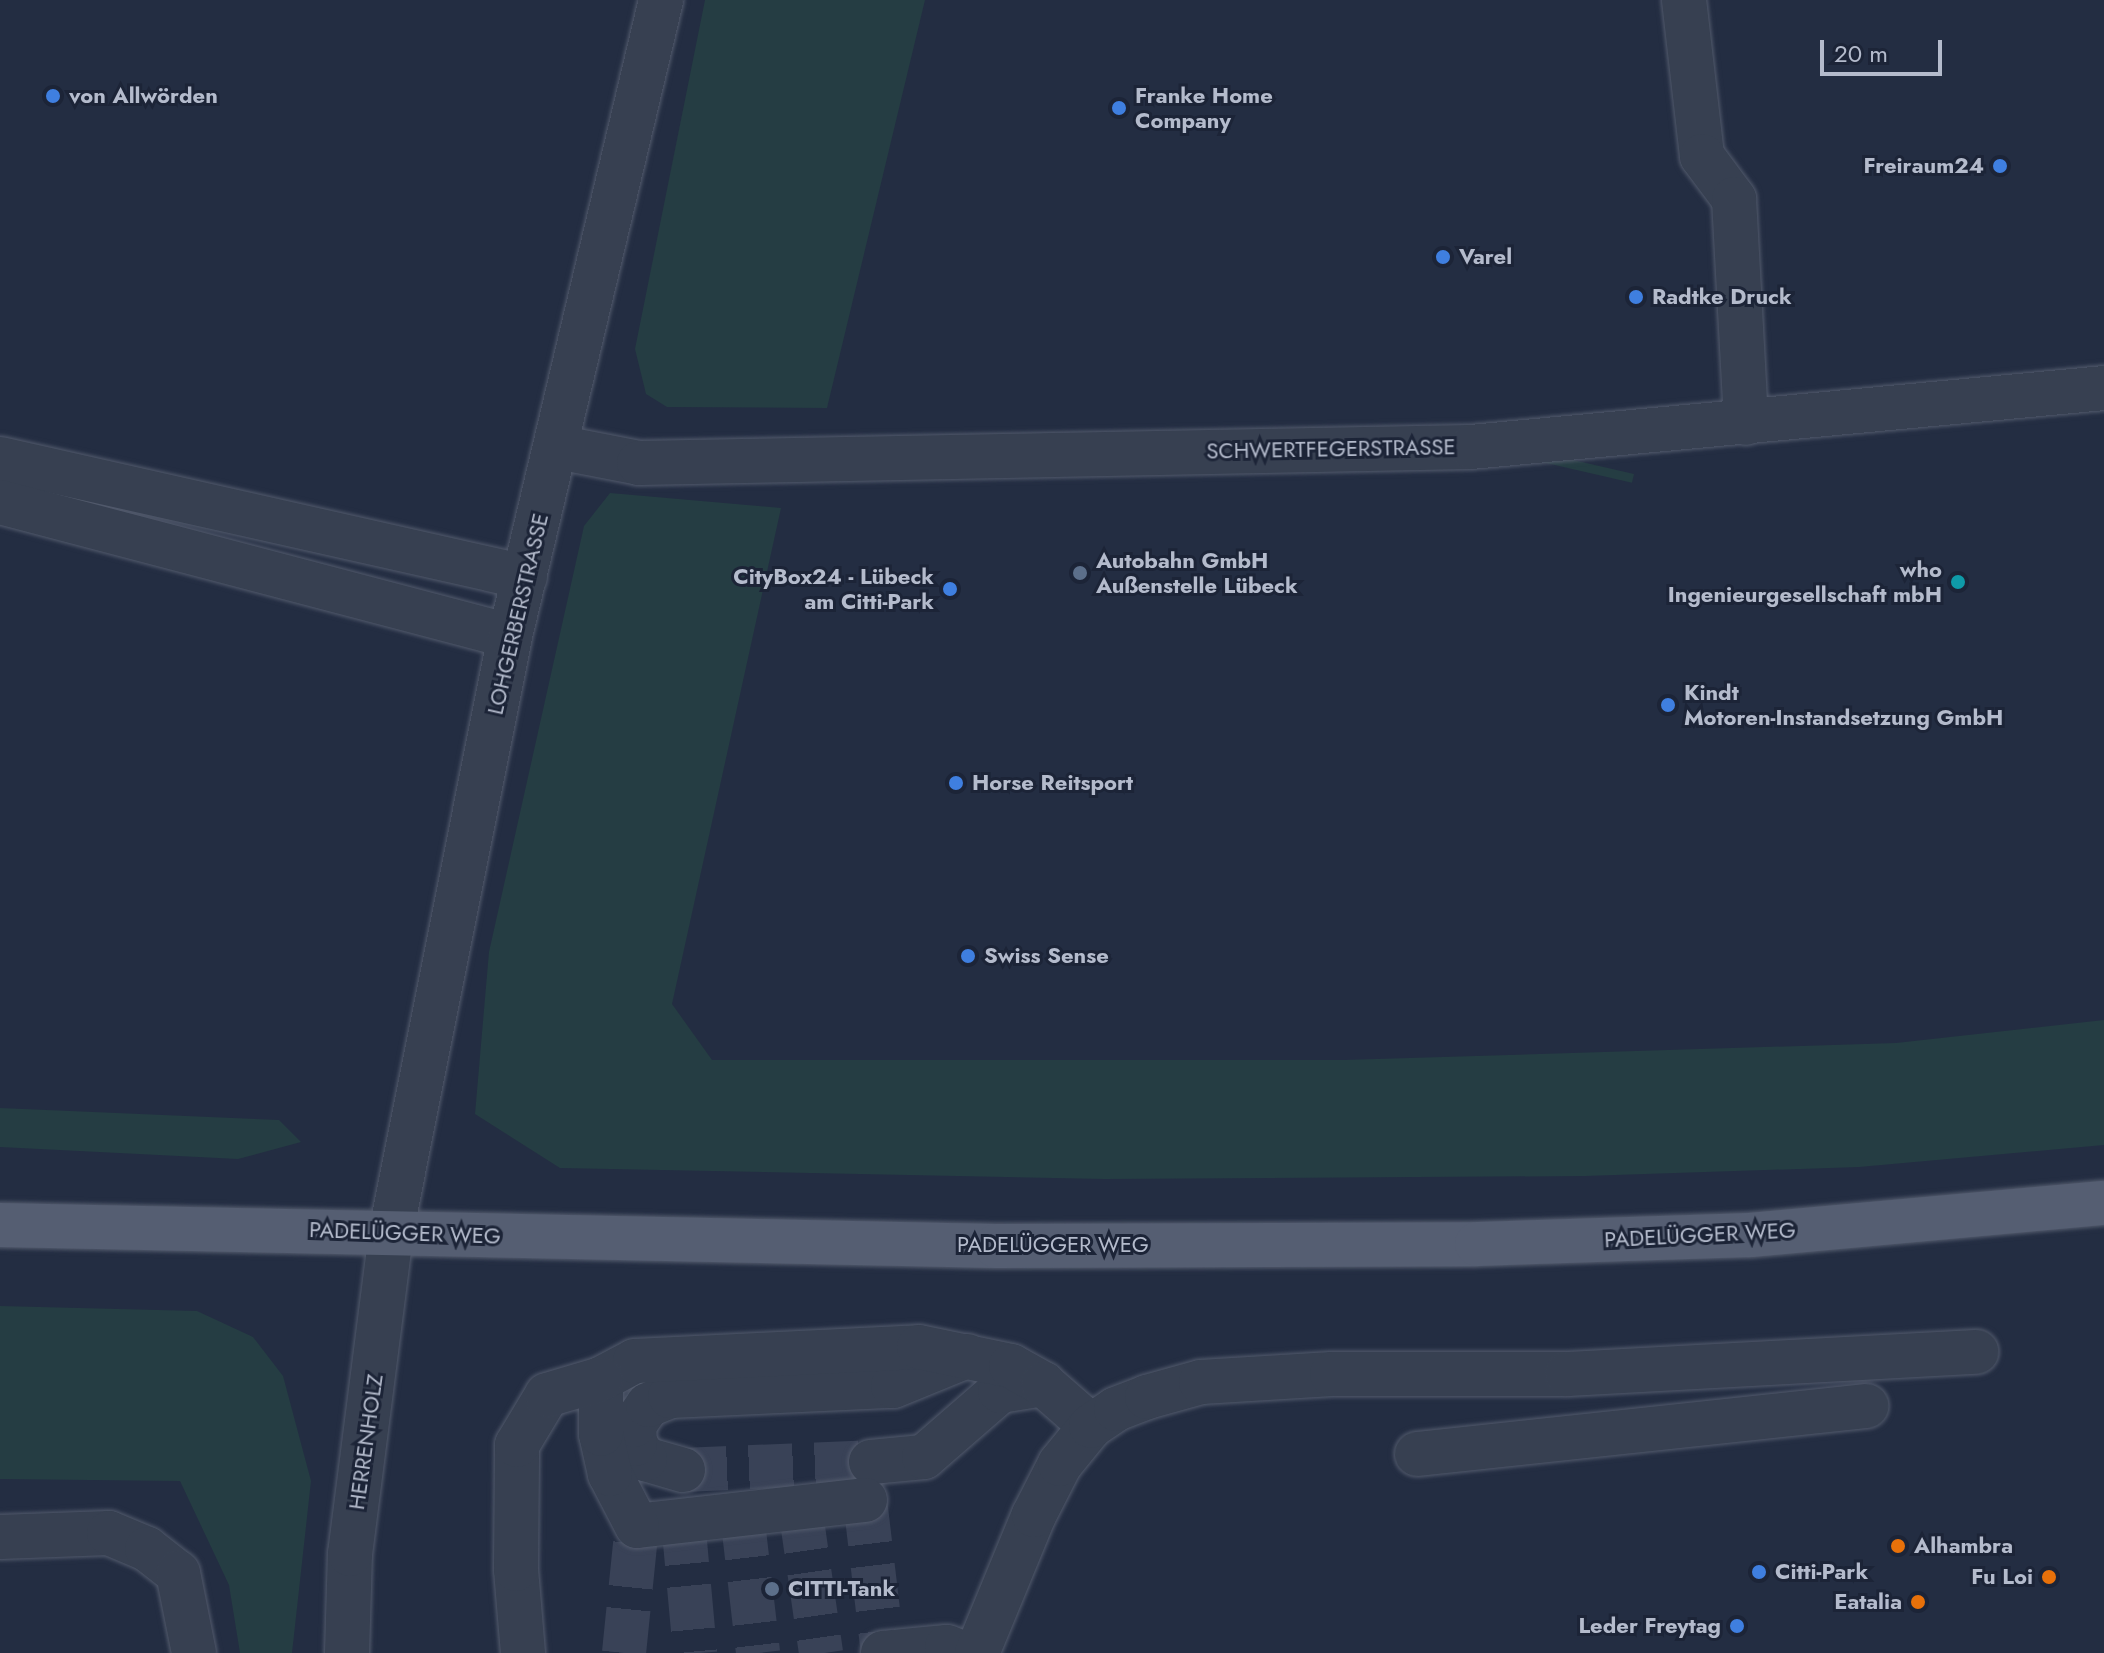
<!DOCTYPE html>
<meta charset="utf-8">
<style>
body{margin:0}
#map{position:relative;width:2104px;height:1653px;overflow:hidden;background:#232d42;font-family:Jost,sans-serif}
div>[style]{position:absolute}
.green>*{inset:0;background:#253d43;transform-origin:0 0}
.minor-tunnel>*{height:44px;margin-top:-22px;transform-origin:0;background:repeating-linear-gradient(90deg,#394257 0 44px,transparent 0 66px)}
.roads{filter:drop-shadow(0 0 2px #525a6c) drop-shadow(0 0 2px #525a6c)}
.minor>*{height:44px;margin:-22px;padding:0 22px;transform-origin:22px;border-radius:22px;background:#374051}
.major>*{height:44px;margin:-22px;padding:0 22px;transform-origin:22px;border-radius:22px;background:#555e72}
.dots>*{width:22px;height:22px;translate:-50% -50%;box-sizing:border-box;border:4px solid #1c2437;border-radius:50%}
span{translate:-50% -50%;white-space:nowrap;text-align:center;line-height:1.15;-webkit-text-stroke:6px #1c2437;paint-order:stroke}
.poi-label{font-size:22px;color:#b4bbcc;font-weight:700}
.left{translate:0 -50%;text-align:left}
.right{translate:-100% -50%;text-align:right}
.street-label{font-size:22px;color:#b4bbcc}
.scale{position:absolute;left:1820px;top:40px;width:122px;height:36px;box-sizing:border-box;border:4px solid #b4bbcc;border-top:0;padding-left:10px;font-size:24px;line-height:28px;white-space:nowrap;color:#b4bbcc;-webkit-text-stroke:6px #1c2437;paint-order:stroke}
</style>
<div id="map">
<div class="green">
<i style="clip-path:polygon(705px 0,925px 0,827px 408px,667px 407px,646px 394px,635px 349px)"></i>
<i style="left:1634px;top:474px;width:9px;height:96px;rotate:103deg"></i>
<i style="clip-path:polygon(610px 493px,781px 508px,672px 1004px,712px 1060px,1344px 1060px,1896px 1043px,2104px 1020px,2104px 1145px,1859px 1167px,1585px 1176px,1105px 1179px,560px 1168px,475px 1114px,489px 952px,584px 526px)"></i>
<i style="clip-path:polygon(0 1108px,279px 1120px,301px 1142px,238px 1159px,0 1147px)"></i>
<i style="clip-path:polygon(0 1306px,197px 1311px,253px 1337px,283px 1376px,311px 1481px,292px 1653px,240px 1653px,229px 1585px,180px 1481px,0 1479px)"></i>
</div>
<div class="minor-tunnel">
<i style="left:683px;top:1470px;width:188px;rotate:-2.4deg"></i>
<i style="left:865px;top:1500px;width:154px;rotate:83.3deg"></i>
<i style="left:800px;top:1507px;width:148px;rotate:81.8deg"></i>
<i style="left:742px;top:1514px;width:140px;rotate:83.4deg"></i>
<i style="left:683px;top:1520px;width:134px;rotate:84.8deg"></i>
<i style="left:624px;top:1653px;width:128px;rotate:-84.2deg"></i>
</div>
<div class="roads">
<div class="minor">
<i style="left:1684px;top:0;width:157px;rotate:83.4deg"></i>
<i style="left:1702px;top:156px;width:54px;rotate:53.3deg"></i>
<i style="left:1734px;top:199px;width:224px;rotate:86.9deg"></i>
<i style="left:557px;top:447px;width:84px;rotate:11deg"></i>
<i style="left:639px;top:463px;width:832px;rotate:-1.1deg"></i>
<i style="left:1471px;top:447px;width:636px;rotate:-5.32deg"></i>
<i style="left:0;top:459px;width:538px;rotate:12.67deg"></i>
<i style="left:0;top:502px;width:527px;rotate:14.72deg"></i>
<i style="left:1417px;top:1454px;width:452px;rotate:-6.1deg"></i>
<i style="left:871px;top:1462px;width:53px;rotate:-5.4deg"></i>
<i style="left:924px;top:1457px;width:101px;rotate:-41deg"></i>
<i style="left:1000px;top:1391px;width:44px;rotate:-9.2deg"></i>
<i style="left:683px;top:1470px;width:40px;rotate:-164deg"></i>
<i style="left:645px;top:1459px;width:18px;rotate:-124deg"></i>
<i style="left:635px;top:1444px;width:19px;rotate:-93deg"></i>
<i style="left:634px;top:1425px;width:24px;rotate:-55deg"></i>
<i style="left:648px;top:1405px;width:24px;rotate:-22deg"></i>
<i style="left:670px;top:1396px;width:223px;rotate:-2.6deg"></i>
<i style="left:893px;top:1386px;width:80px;rotate:-22.1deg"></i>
<i style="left:865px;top:1500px;width:229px;rotate:173.5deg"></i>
<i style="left:637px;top:1526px;width:59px;rotate:-117.4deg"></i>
<i style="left:610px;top:1474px;width:41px;rotate:-102.7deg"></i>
<i style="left:601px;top:1434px;width:55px;rotate:-90deg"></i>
<i style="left:601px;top:1379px;width:38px;rotate:-28deg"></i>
<i style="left:635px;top:1361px;width:284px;rotate:-2.8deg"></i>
<i style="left:919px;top:1347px;width:94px;rotate:11.7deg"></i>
<i style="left:1011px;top:1366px;width:37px;rotate:29deg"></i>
<i style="left:1043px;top:1384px;width:64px;rotate:41.2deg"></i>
<i style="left:0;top:1537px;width:109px;rotate:-2.1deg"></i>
<i style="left:109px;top:1533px;width:41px;rotate:22.8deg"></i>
<i style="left:147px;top:1549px;width:39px;rotate:38deg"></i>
<i style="left:178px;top:1573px;width:82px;rotate:78.7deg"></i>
<i style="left:347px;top:1653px;width:99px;rotate:-88.3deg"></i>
<i style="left:350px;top:1554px;width:325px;rotate:-82.7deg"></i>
<i style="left:391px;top:1232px;width:608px;rotate:-78.71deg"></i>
<i style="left:510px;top:636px;width:654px;rotate:-76.64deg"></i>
<i style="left:523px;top:1653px;width:84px;rotate:-94.8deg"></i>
<i style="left:516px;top:1569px;width:124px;rotate:-89.5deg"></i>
<i style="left:517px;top:1445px;width:58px;rotate:-59deg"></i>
<i style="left:547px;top:1395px;width:56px;rotate:-16.5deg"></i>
<i style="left:883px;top:1653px;width:64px;rotate:-5.4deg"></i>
<i style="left:947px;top:1647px;width:16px;rotate:22deg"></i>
<i style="left:977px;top:1653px;width:149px;rotate:-67.6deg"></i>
<i style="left:1034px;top:1515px;width:57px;rotate:-63deg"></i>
<i style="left:1060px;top:1464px;width:49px;rotate:-50.8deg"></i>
<i style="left:1091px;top:1426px;width:30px;rotate:-34deg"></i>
<i style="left:1116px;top:1409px;width:33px;rotate:-21deg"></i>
<i style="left:1147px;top:1397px;width:56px;rotate:-15.5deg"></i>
<i style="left:1201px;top:1382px;width:131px;rotate:-3.5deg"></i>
<i style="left:1332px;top:1374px;width:235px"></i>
<i style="left:1567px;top:1374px;width:410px;rotate:-3.1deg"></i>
</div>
<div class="major">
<i style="left:0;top:1225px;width:996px;rotate:1.21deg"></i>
<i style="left:996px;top:1246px;width:481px;rotate:-0.2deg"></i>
<i style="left:1477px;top:1244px;width:273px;rotate:-1.9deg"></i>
<i style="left:1750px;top:1235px;width:355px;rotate:-5.2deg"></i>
</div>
</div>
<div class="dots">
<i style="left:53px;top:96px;background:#3f7fe0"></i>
<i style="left:1119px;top:108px;background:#3f7fe0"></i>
<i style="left:2000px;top:166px;background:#3f7fe0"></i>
<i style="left:1443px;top:257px;background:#3f7fe0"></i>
<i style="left:1636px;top:297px;background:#3f7fe0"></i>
<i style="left:1080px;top:573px;background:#5c6f8a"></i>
<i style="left:1958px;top:582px;background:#0f9aa8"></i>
<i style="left:950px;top:589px;background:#3f7fe0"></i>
<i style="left:1668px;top:705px;background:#3f7fe0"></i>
<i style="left:956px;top:783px;background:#3f7fe0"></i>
<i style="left:968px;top:956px;background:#3f7fe0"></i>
<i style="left:1898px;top:1546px;background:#e8710a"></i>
<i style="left:1759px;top:1572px;background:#3f7fe0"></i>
<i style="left:2049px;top:1577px;background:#e8710a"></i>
<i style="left:772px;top:1589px;background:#5c6f8a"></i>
<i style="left:1918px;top:1602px;background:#e8710a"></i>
<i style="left:1737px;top:1626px;background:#3f7fe0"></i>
</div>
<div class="poi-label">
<span class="left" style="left:1135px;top:108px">Franke Home<br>Company</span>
<span class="left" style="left:69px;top:96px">von Allwörden</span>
<span class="right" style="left:1984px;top:166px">Freiraum24</span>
<span class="left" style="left:1459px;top:257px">Varel</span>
<span class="left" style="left:1652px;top:297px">Radtke Druck</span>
<span class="left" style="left:1096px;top:573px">Autobahn GmbH<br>Außenstelle Lübeck</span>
<span class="right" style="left:1942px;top:582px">who<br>Ingenieurgesellschaft mbH</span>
<span class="right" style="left:934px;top:589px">CityBox24 - Lübeck<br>am Citti-Park</span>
<span class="left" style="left:1684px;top:705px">Kindt<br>Motoren-Instandsetzung GmbH</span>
<span class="left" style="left:972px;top:783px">Horse Reitsport</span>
<span class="left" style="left:984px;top:956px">Swiss Sense</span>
<span class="left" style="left:1914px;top:1546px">Alhambra</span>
<span class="left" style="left:1775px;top:1572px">Citti-Park</span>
<span class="right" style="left:2033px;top:1577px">Fu Loi</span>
<span class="left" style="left:788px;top:1589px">CITTI-Tank</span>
<span class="right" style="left:1902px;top:1602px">Eatalia</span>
<span class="right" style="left:1721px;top:1626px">Leder Freytag</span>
</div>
<div class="street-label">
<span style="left:1331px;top:449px;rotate:-1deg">SCHWERTFEGERSTRASSE</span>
<span style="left:518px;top:614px;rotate:-77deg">LOHGERBERSTRASSE</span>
<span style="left:405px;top:1233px;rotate:2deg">PADELÜGGER WEG</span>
<span style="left:1700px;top:1235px;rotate:-3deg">PADELÜGGER WEG</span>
<span style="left:1053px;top:1245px">PADELÜGGER WEG</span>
<span style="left:366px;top:1442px;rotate:-82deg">HERRENHOLZ</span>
</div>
<div class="scale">20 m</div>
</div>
